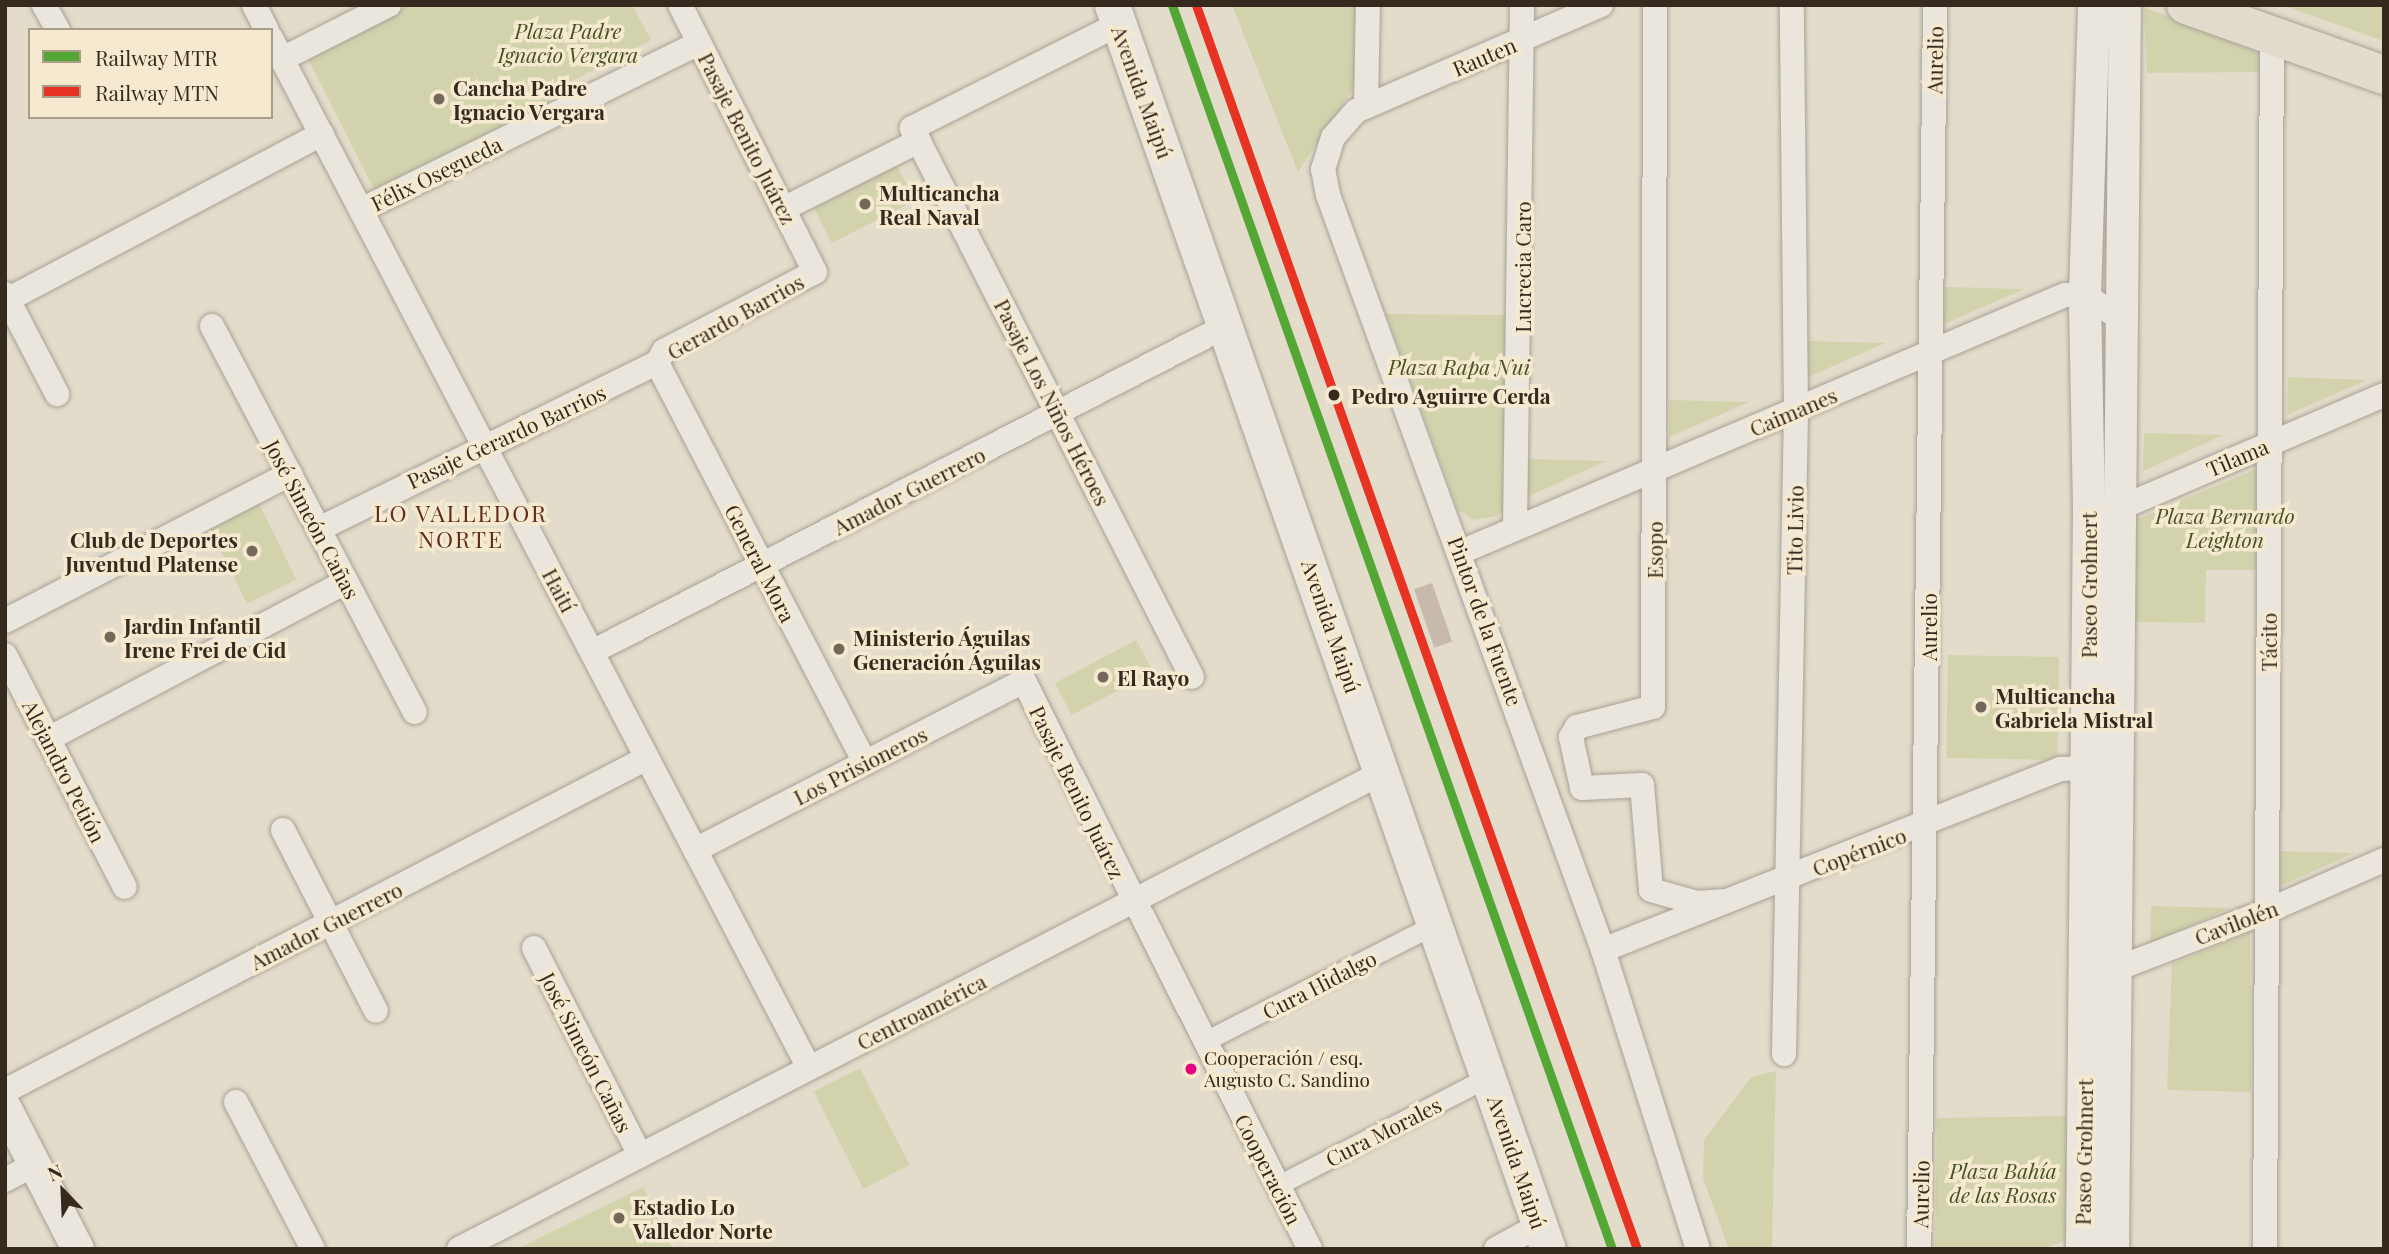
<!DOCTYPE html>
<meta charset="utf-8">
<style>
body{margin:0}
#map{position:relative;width:2389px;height:1254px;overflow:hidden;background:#e3dccb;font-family:"Playfair Display",serif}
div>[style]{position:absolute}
.green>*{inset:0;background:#d2d3ad;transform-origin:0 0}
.building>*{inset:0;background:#c7baac;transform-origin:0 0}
.roads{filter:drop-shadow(0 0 2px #a8a195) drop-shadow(0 0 2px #a8a195)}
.pedestrian>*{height:19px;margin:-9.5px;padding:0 9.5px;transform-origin:9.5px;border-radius:9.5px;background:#ebe6dd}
.minor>*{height:24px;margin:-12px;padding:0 12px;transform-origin:12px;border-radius:12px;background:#ebe6dd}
.tertiary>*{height:32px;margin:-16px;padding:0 16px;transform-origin:16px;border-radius:16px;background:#ebe6dd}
.secondary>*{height:35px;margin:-17.5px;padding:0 17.5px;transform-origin:17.5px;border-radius:17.5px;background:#ebe6dd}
.primary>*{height:38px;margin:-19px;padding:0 19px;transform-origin:19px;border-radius:19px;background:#e2dcce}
.rail-1>*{height:9px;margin:-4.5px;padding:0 4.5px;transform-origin:4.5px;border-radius:4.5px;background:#54a734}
.rail-2>*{height:9px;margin:-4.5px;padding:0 4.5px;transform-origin:4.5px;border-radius:4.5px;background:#e63323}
.dots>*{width:19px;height:19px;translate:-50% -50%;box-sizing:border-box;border:4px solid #f5ead0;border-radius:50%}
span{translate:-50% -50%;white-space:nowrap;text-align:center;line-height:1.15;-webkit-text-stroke:7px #f5ead0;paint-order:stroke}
.bus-label{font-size:19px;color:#36291d}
.left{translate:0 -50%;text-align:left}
.park-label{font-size:21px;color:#475224;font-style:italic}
.street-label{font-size:21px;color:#36291d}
.poi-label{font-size:21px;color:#36291d;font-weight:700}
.right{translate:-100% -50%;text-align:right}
.stop-label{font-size:21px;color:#36291d;font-weight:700}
.neighbourhood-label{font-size:23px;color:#622b1d;letter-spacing:2px}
.frame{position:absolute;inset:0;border:7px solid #36291d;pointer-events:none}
.legend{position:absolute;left:28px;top:28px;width:245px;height:91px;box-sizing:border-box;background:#f5ead0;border:2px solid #a99d88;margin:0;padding:9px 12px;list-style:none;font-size:21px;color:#36291d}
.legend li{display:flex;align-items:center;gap:14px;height:35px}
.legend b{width:35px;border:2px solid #a99d88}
.north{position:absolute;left:28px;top:1156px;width:70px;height:70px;-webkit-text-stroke:5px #f5ead0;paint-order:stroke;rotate:337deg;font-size:19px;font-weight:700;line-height:28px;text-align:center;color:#36291d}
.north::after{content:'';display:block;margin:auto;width:24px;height:32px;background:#36291d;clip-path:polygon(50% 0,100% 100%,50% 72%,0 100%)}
</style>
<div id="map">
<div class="green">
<i style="clip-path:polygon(399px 5px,632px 5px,651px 40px,551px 92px,548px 106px,376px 193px,305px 53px)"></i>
<i style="clip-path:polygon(1232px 5px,1357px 5px,1355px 86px,1298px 172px)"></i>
<i style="clip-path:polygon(2282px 5px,2384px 5px,2384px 41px)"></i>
<i style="clip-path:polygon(2144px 7px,2264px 55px,2263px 72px,2147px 73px)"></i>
<i style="left:897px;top:166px;width:39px;height:93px;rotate:63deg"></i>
<i style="clip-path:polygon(1945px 287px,2024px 289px,1944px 324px)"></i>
<i style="clip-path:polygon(1386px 314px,1512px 315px,1506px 508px,1497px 516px,1474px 520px,1458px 510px)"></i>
<i style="clip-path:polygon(1807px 341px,1885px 343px,1806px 378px)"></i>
<i style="clip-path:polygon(2288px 377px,2367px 380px,2287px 415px)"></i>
<i style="clip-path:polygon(1670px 400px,1749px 402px,1669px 437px)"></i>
<i style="clip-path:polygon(2144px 433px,2223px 435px,2143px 471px)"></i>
<i style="clip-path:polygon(1528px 459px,1606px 461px,1527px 497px)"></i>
<i style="clip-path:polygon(2268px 464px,2268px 570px,2206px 570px,2205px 623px,2135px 622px,2135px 520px)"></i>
<i style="left:256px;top:497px;width:92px;height:55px;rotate:64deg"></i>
<i style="left:1136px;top:640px;width:36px;height:92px;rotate:62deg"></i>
<i style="left:1948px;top:655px;width:111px;height:103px;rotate:1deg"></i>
<i style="clip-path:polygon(2275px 851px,2354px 853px,2274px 889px)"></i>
<i style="clip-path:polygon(2151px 906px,2230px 908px,2150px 944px)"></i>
<i style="clip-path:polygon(2250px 932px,2251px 1092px,2167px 1090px,2172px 964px)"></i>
<i style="left:860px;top:1068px;width:109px;height:52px;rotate:63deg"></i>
<i style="clip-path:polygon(1776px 1071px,1772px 1249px,1729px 1249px,1703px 1178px,1704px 1140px,1751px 1077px)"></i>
<i style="clip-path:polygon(2071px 1116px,2068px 1240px,2041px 1249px,1935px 1249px,1937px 1118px)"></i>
<i style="clip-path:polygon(643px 1187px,673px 1249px,517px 1249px)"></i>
</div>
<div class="building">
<i style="left:1432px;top:583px;width:62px;height:19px;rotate:71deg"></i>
</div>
<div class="roads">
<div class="pedestrian">
<i style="left:1203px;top:1042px;width:259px;rotate:-26.9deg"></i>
<i style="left:1278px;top:1185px;width:236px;rotate:-27.2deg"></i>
</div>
<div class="minor">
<i style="left:44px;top:5px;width:29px;rotate:61deg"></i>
<i style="left:254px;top:5px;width:28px;rotate:63deg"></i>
<i style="left:1601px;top:5px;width:267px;rotate:156.6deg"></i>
<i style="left:1356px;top:111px;width:35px;rotate:131deg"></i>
<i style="left:1333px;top:137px;width:34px;rotate:107deg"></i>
<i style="left:1323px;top:169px;width:26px;rotate:79deg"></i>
<i style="left:1328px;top:195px;width:804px;rotate:69.99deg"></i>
<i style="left:1603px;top:950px;width:314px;rotate:72.4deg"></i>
<i style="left:1655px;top:5px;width:702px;rotate:90.16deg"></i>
<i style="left:1653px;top:707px;width:79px;rotate:165.3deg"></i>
<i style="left:1577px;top:727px;width:12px;rotate:121deg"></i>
<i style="left:1571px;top:737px;width:52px;rotate:77.8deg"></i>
<i style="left:1582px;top:788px;width:60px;rotate:-2.9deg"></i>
<i style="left:1642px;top:785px;width:105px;rotate:85.1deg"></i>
<i style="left:1651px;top:890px;width:48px;rotate:15.8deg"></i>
<i style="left:1697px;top:903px;width:28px;rotate:-4deg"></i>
<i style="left:1119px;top:24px;width:232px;rotate:153.3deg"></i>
<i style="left:912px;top:128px;width:616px;rotate:62.98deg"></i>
<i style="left:271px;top:38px;width:1162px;rotate:62.42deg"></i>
<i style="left:282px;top:59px;width:120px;rotate:-26.8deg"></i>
<i style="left:1366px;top:105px;width:100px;rotate:-88.9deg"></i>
<i style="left:783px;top:209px;width:152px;rotate:-26.6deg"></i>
<i style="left:361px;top:210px;width:377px;rotate:-26.3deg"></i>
<i style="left:5px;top:294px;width:113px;rotate:62.5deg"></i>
<i style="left:5px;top:301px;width:358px;rotate:-27.8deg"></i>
<i style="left:212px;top:326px;width:436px;rotate:62.3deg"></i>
<i style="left:657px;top:363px;width:14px;rotate:-60deg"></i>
<i style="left:664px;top:351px;width:170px;rotate:-27.6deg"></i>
<i style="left:815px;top:272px;width:299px;rotate:-116.8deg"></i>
<i style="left:657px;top:363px;width:451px;rotate:62.5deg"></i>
<i style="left:2107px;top:508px;width:13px"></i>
<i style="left:2120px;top:508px;width:287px;rotate:-23.2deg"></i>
<i style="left:1515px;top:528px;width:523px;rotate:-89.23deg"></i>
<i style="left:319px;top:529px;width:377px;rotate:-26.2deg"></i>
<i style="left:1461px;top:552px;width:656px;rotate:-23.05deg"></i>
<i style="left:2065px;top:295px;width:20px"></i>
<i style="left:2085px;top:295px;width:45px;rotate:34deg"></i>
<i style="left:5px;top:621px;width:321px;rotate:-27.3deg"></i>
<i style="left:592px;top:652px;width:713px;rotate:-27.21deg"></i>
<i style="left:5px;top:655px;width:261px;rotate:62.7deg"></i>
<i style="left:48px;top:739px;width:337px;rotate:-27.8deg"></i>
<i style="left:283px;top:830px;width:203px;rotate:62.8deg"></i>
<i style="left:695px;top:850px;width:370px;rotate:-27.2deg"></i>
<i style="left:1024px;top:681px;width:636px;rotate:63.27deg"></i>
<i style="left:534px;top:948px;width:233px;rotate:62.9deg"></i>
<i style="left:1603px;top:950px;width:492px;rotate:-21.6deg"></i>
<i style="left:2060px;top:769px;width:44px;rotate:-2.6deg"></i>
<i style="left:2101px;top:969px;width:28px;rotate:-10deg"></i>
<i style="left:2129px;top:964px;width:148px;rotate:-21deg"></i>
<i style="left:2267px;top:911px;width:128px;rotate:-23.6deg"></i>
<i style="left:1784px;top:1054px;width:644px;rotate:-88.93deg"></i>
<i style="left:1796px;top:410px;width:405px;rotate:-90.6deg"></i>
<i style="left:5px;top:1091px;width:723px;rotate:-27.42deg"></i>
<i style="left:236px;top:1102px;width:166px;rotate:62.4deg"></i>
<i style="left:5px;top:1180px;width:34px;rotate:-28deg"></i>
<i style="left:459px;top:1249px;width:1040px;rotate:-27.3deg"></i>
<i style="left:1496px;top:1249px;width:50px;rotate:-28.6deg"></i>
<i style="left:1919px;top:1249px;width:1244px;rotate:-89.26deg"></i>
<i style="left:2265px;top:1249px;width:1213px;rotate:-89.67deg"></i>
</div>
<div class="tertiary">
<i style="left:5px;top:1107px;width:160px;rotate:62.8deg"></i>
<i style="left:2082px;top:1249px;width:740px;rotate:-89.46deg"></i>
<i style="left:2089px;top:509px;width:214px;rotate:-91.1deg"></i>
<i style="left:2085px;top:295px;width:290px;rotate:-88.2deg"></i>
<i style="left:2113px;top:1249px;width:1244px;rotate:-89.45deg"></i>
</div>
<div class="secondary">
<i style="left:1112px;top:5px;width:1318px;rotate:70.69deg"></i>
</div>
<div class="primary">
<i style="left:2186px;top:5px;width:210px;rotate:19.5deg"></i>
</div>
</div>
<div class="rail-1">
<i style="left:1172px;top:5px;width:1320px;rotate:70.52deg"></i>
</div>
<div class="rail-2">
<i style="left:1196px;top:5px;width:1320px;rotate:70.48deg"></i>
</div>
<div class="dots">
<i style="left:439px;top:99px;background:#73685a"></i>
<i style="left:865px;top:204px;background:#73685a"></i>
<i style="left:1334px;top:395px;background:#36291d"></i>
<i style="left:252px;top:551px;background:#73685a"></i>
<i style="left:110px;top:637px;background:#73685a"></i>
<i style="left:839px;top:649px;background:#73685a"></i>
<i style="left:1103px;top:677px;background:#73685a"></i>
<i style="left:1981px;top:707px;background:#73685a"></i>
<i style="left:1191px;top:1069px;background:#e5007d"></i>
<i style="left:619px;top:1218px;background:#73685a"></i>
</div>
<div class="bus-label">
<span class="left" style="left:1204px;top:1069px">Cooperación / esq.<br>Augusto C. Sandino</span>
</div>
<div class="park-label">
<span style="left:568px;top:42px">Plaza Padre<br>Ignacio Vergara</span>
<span style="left:1459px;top:366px">Plaza Rapa Nui</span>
<span style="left:2225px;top:527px">Plaza Bernardo<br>Leighton</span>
<span style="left:2003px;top:1182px">Plaza Bahía<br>de las Rosas</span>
</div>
<div class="street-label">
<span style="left:1484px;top:56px;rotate:-23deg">Rauten</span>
<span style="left:1934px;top:60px;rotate:-89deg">Aurelio</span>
<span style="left:1143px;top:92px;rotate:70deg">Avenida Maipú</span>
<span style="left:748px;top:138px;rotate:63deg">Pasaje Benito Juárez</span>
<span style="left:436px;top:173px;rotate:-26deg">Félix Osegueda</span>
<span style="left:1522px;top:267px;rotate:-90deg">Lucrecia Caro</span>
<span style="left:735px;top:316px;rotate:-29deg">Gerardo Barrios</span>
<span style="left:1053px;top:402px;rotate:63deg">Pasaje Los Niños Héroes</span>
<span style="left:1793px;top:411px;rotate:-23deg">Caimanes</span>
<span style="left:506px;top:436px;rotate:-25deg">Pasaje Gerardo Barrios</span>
<span style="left:2237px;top:457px;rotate:-23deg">Tilama</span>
<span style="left:909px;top:490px;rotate:-27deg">Amador Guerrero</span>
<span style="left:313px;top:519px;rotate:62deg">José Simeón Cañas</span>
<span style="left:1794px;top:530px;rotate:-89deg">Tito Livio</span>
<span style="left:1654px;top:550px;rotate:-90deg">Esopo</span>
<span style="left:761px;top:563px;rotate:63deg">General Mora</span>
<span style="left:2088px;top:585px;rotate:-90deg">Paseo Grohnert</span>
<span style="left:560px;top:590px;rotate:62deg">Haití</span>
<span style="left:1486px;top:621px;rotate:70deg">Pintor de la Fuente</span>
<span style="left:1332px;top:626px;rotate:71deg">Avenida Maipú</span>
<span style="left:1928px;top:627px;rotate:-90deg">Aurelio</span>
<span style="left:2268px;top:642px;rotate:-90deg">Tácito</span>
<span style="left:860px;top:765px;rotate:-27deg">Los Prisioneros</span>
<span style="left:65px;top:771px;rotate:63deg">Alejandro Petión</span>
<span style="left:1078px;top:792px;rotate:64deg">Pasaje Benito Juárez</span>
<span style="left:1859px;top:851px;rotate:-21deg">Copérnico</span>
<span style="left:2236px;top:922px;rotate:-21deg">Cavilolén</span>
<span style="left:326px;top:925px;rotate:-27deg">Amador Guerrero</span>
<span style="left:1319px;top:984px;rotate:-27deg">Cura Hidalgo</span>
<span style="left:921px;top:1011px;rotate:-27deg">Centroamérica</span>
<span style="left:587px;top:1052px;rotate:63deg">José Simeón Cañas</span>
<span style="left:1383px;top:1131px;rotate:-27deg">Cura Morales</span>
<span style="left:2083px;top:1152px;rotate:-89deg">Paseo Grohnert</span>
<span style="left:1518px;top:1162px;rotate:71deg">Avenida Maipú</span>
<span style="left:1269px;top:1169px;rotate:63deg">Cooperación</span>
<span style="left:1920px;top:1194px;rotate:-89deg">Aurelio</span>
</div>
<div class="poi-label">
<span class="left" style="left:453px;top:99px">Cancha Padre<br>Ignacio Vergara</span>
<span class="left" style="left:879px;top:204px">Multicancha<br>Real Naval</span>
<span class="right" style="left:238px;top:551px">Club de Deportes<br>Juventud Platense</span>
<span class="left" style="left:124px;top:637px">Jardin Infantil<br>Irene Frei de Cid</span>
<span class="left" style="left:853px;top:649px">Ministerio Águilas<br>Generación Águilas</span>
<span class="left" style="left:1117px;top:677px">El Rayo</span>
<span class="left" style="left:1995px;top:707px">Multicancha<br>Gabriela Mistral</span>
<span class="left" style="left:633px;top:1218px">Estadio Lo<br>Valledor Norte</span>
</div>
<div class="stop-label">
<span class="left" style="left:1351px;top:395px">Pedro Aguirre Cerda</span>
</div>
<div class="neighbourhood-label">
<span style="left:461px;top:526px">LO VALLEDOR<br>NORTE</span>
</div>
<div class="frame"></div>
<ul class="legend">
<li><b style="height:9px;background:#54a734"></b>Railway MTR</li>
<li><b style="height:9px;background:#e63323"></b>Railway MTN</li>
</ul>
<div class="north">N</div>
</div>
